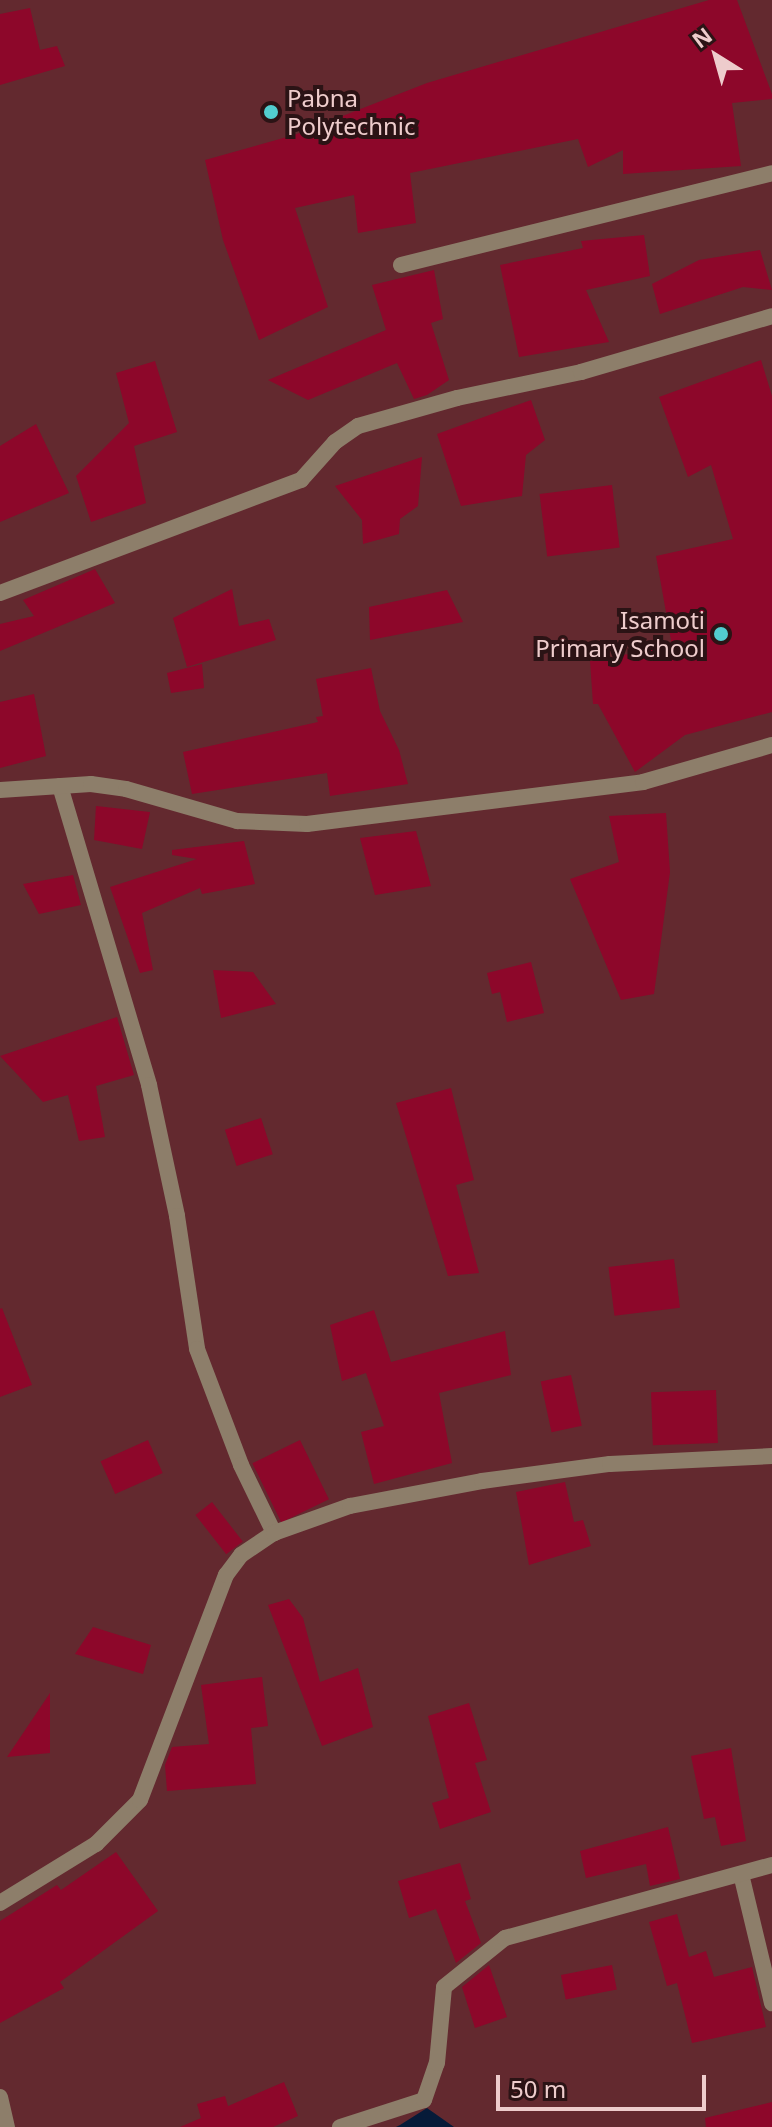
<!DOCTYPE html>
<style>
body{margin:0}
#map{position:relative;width:772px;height:2127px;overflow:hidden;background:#542025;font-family:"Noto Sans",sans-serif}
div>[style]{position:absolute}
.built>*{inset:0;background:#63292f;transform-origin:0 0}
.water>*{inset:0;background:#061b39}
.building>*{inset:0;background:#8d072a;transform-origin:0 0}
.minor>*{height:16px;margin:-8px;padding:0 8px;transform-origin:8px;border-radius:8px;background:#8d7e6a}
.dots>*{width:22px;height:22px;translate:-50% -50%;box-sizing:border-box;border:4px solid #2b1315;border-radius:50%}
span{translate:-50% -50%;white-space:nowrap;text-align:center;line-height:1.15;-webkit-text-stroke:8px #2b1315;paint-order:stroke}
.poi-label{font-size:24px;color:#ecc}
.left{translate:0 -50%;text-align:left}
.right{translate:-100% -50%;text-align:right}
.north{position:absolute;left:676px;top:16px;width:80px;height:80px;-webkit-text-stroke:6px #2b1315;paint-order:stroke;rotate:323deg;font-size:22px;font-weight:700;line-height:32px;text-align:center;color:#ecc}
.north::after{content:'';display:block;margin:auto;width:28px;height:36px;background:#ecc;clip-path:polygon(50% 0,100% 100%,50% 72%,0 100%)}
.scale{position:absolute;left:496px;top:2075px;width:210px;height:36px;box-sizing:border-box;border:4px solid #ecc;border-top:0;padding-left:10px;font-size:24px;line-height:28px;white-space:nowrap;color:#ecc;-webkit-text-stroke:6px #2b1315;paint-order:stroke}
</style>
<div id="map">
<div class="built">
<i style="left:0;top:0;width:772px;height:2127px"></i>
</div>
<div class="water">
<i style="clip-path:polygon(427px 2108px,454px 2127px,396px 2127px,400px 2125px)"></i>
</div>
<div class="building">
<i style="clip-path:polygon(709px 0,737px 0,772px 94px,772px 99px,732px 103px,741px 166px,623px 174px,623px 150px,588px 167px,578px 139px,410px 173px,416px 223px,358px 233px,354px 195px,295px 208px,328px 307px,259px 340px,223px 240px,205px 160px,294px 135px,427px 83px)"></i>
<i style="clip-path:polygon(30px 8px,40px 50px,57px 46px,65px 66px,0 85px,0 14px)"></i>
<i style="clip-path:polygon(644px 235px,650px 276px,586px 290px,609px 342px,519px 357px,500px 265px,583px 248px,581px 241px)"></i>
<i style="clip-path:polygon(760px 250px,772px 290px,743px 287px,660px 314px,652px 284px,699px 260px)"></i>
<i style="clip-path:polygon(434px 270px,443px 319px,431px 323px,449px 380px,427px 395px,414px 399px,397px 363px,308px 400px,268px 380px,386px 330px,372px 285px)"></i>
<i style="clip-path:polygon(761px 360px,772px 396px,772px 712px,685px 735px,635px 772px,598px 704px,593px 704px,590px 661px,672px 646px,656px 556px,733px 539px,711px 465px,688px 477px,659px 397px)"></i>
<i style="clip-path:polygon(155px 361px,177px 432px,134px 446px,146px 503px,91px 522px,76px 476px,129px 423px,116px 373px)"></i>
<i style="clip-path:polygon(531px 400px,545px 440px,526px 455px,522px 496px,461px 506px,437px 434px)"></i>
<i style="clip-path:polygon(36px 424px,69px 493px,0 522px,0 446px)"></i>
<i style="clip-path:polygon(422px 457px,418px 506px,400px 519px,399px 534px,363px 544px,362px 520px,335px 486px)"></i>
<i style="left:612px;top:485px;width:63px;height:73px;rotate:83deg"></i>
<i style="clip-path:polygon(95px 569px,115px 603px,0 651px,0 624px,34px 616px,23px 600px)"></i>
<i style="clip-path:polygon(232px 589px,239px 626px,269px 619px,276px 640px,187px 667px,173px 618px)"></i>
<i style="clip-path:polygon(447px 590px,463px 622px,370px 640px,369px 607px)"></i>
<i style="clip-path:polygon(202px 664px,204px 688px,171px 693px,167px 673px)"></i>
<i style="clip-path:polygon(371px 668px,380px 711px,399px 750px,408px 784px,330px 796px,327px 773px,192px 794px,183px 752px,318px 722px,316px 717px,323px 716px,316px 679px)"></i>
<i style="clip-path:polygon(34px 694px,46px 756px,0 768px,0 702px)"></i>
<i style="clip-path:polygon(96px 806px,150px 812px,142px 849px,94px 840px)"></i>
<i style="clip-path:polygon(666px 813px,670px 872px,654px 994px,621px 1000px,570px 879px,619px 862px,609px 816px)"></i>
<i style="clip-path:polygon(416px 831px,431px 886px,375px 895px,360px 838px)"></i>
<i style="clip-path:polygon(244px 841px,255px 884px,202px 894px,200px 888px,142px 913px,153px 970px,140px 973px,110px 887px,197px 859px,172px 855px,172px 850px)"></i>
<i style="clip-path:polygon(73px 875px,81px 905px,39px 914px,23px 884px)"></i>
<i style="clip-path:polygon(531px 962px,544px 1013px,507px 1022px,500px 992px,492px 994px,487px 973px)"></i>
<i style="clip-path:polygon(213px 970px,253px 972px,276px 1004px,221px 1018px)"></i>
<i style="clip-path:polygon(117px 1017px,134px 1075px,96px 1086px,105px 1137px,79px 1141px,68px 1095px,43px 1102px,0 1056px)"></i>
<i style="clip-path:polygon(451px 1088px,474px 1180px,456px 1185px,479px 1273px,448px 1276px,396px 1103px)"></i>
<i style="left:261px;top:1118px;width:38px;height:38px;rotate:72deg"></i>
<i style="left:674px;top:1259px;width:49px;height:66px;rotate:83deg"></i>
<i style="clip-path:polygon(2px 1308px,32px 1385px,0 1397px,0 1309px)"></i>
<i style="clip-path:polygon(374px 1310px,391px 1362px,505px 1331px,511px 1375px,439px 1393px,452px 1463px,374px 1484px,361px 1432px,384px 1426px,366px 1373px,342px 1381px,330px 1325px)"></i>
<i style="left:571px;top:1375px;width:52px;height:31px;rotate:78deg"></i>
<i style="left:716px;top:1390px;width:53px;height:65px;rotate:88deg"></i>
<i style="left:148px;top:1440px;width:36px;height:52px;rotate:66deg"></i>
<i style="left:300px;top:1440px;width:66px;height:53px;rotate:64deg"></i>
<i style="clip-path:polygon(565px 1482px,574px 1522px,583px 1520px,591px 1546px,529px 1565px,516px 1492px)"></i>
<i style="left:212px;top:1502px;width:50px;height:21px;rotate:52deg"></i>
<i style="clip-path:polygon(289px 1599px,303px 1618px,320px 1682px,358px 1668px,373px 1727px,322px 1746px,268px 1605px)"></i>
<i style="clip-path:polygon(93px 1627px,151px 1645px,143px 1674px,75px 1654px)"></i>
<i style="clip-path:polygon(262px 1677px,268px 1726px,251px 1728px,256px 1784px,167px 1791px,165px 1765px,172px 1747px,209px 1744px,201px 1685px)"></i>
<i style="clip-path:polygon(50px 1693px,50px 1753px,7px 1757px)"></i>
<i style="clip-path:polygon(469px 1703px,487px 1760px,475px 1763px,491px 1812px,440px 1829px,432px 1803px,449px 1798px,428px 1716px)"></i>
<i style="clip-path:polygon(731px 1748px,746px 1841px,721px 1846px,715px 1817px,704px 1819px,691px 1756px)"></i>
<i style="clip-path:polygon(668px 1827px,680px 1879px,650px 1886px,646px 1864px,586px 1878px,580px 1851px)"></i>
<i style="clip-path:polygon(116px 1852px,158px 1911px,60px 1982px,64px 1988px,0 2023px,0 1921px,57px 1885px,61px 1890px)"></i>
<i style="clip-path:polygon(460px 1863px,471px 1899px,465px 1901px,481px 1943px,456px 1963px,436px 1909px,409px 1918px,398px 1881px)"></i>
<i style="clip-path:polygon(677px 1914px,689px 1957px,706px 1951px,714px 1977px,752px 1967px,766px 2027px,692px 2043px,677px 1983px,667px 1986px,649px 1922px)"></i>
<i style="clip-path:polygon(489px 1965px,507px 2017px,475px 2028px,462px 1987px)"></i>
<i style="left:612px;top:1965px;width:25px;height:52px;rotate:79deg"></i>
<i style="clip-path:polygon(284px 2082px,298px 2116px,273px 2127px,180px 2127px,201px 2118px,197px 2104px,225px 2096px,228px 2106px)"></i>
<i style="clip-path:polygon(772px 2102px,772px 2127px,706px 2127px,705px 2118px)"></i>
</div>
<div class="minor">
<i style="left:401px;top:265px;width:382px;rotate:-13.9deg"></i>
<i style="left:0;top:593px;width:322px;rotate:-20.6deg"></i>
<i style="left:301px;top:480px;width:51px;rotate:-48.2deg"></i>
<i style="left:335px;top:442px;width:28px;rotate:-35deg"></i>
<i style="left:358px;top:426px;width:103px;rotate:-15.8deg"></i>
<i style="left:457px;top:398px;width:127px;rotate:-11.8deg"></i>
<i style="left:581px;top:372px;width:199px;rotate:-16.3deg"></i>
<i style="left:60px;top:786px;width:312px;rotate:73.4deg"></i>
<i style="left:149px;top:1085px;width:134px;rotate:77.9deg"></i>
<i style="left:177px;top:1216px;width:134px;rotate:81.4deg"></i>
<i style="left:197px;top:1349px;width:124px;rotate:69.2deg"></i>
<i style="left:241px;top:1465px;width:76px;rotate:64.1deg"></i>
<i style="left:0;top:790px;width:91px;rotate:-3.8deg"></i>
<i style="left:91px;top:784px;width:35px;rotate:8deg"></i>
<i style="left:126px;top:789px;width:116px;rotate:16.1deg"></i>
<i style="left:237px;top:821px;width:70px;rotate:2.5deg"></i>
<i style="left:307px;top:824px;width:339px;rotate:-7.1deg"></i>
<i style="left:643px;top:782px;width:134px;rotate:-16deg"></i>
<i style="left:741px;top:1874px;width:133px;rotate:76.5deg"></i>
<i style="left:0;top:1903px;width:113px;rotate:-31.6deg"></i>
<i style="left:96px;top:1844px;width:62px;rotate:-45deg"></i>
<i style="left:140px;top:1800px;width:241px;rotate:-69.1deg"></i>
<i style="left:226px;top:1575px;width:25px;rotate:-53deg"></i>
<i style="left:241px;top:1555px;width:40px;rotate:-34deg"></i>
<i style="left:274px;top:1533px;width:81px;rotate:-19.6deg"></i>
<i style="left:350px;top:1506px;width:134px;rotate:-10.7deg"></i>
<i style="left:482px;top:1481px;width:129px;rotate:-7.6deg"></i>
<i style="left:610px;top:1464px;width:162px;rotate:-2.8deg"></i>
<i style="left:0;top:2097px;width:31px;rotate:77deg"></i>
<i style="left:340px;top:2127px;width:88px;rotate:-17.8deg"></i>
<i style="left:424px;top:2100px;width:39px;rotate:-71deg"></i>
<i style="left:437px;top:2063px;width:76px;rotate:-84.7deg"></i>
<i style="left:444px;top:1987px;width:78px;rotate:-38.8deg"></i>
<i style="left:505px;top:1938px;width:277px;rotate:-15.3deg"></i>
</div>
<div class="dots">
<i style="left:271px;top:112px;background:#52cdcf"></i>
<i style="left:721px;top:634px;background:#52cdcf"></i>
</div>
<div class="poi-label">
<span class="left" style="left:287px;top:112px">Pabna<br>Polytechnic</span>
<span class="right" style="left:705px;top:634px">Isamoti<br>Primary School</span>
</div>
<div class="north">N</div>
<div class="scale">50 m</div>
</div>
